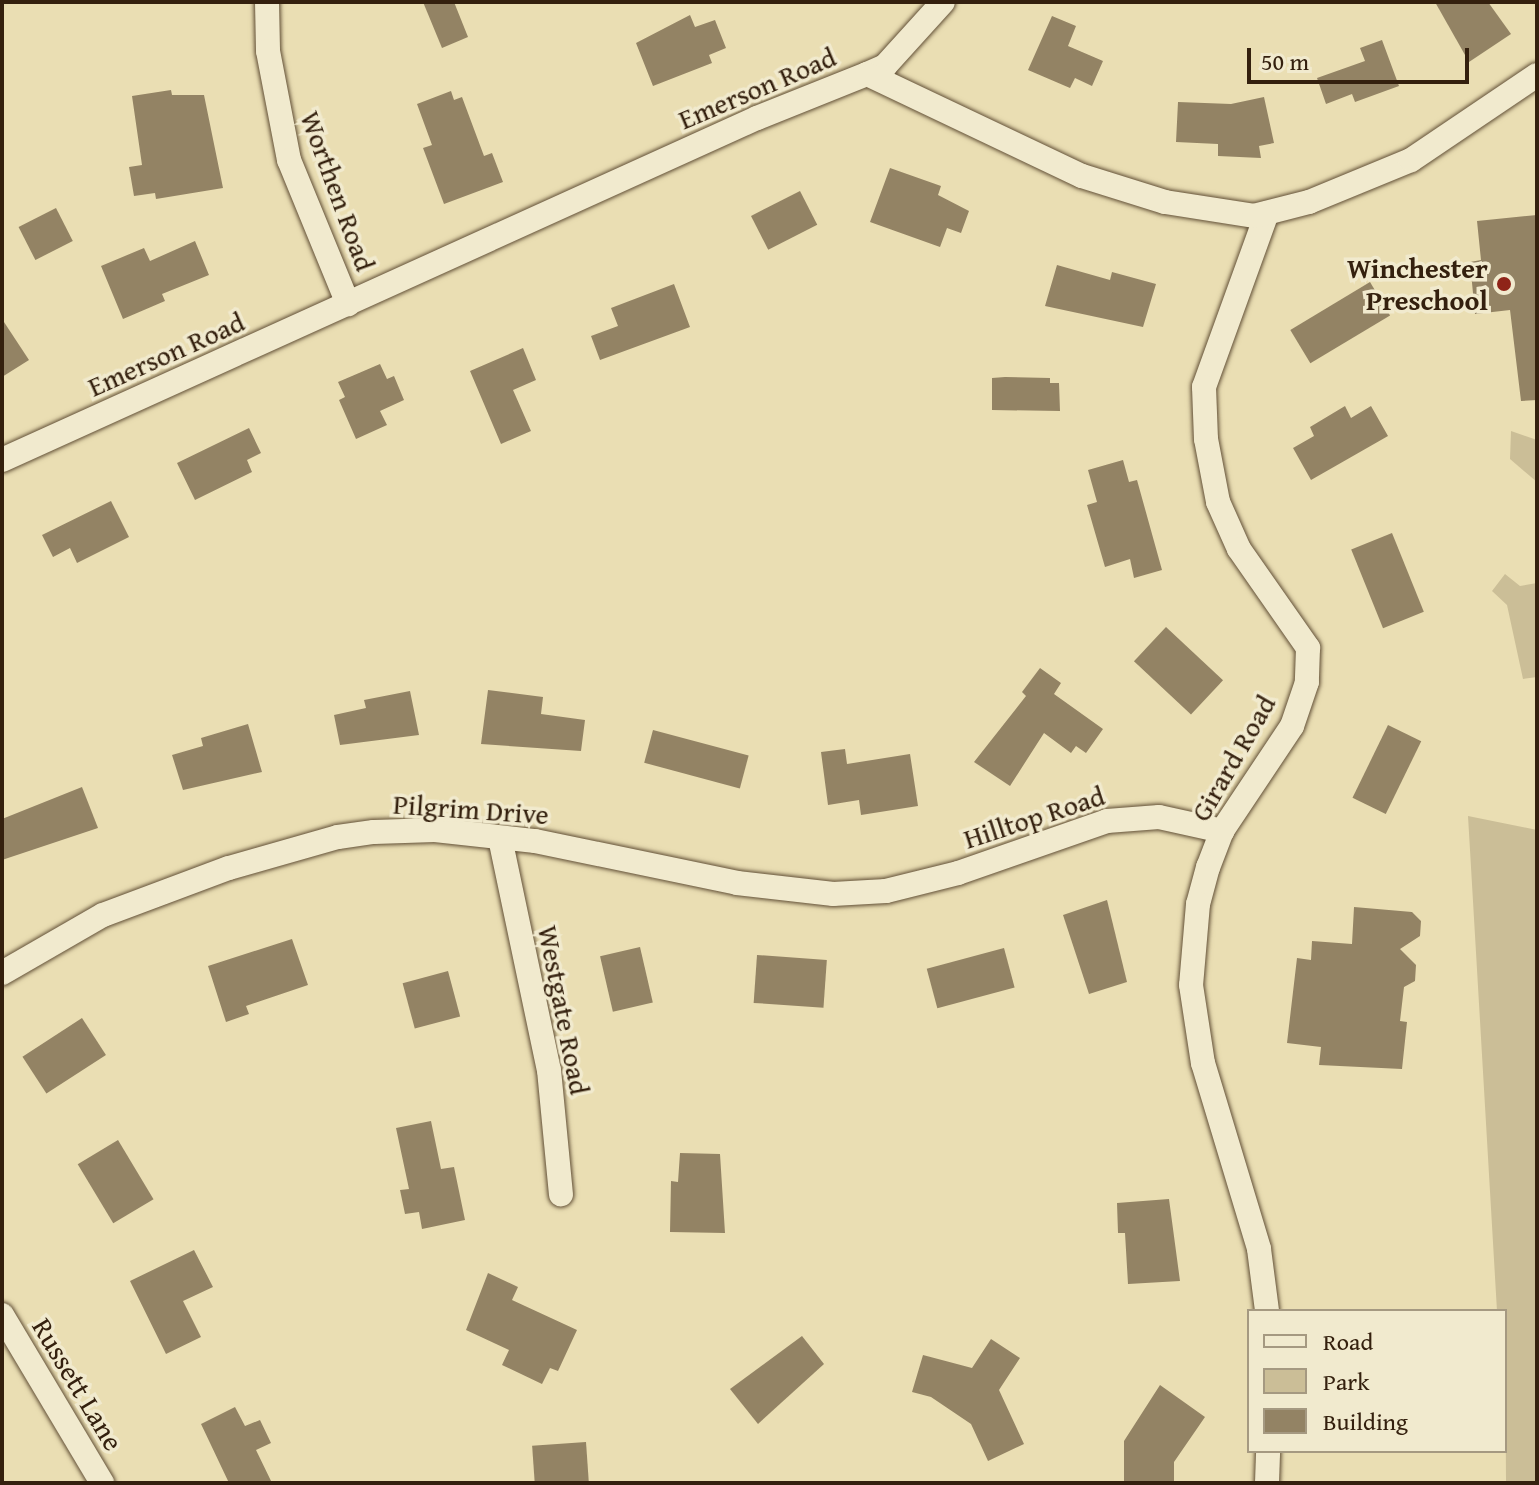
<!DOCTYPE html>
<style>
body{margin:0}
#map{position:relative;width:1539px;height:1485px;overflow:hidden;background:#eadeb3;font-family:"Gentium Book Plus",serif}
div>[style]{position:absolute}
.green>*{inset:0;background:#cbbe97}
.building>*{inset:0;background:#938364;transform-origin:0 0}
.roads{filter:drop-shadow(0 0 2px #625037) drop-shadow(0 0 2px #625037)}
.street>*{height:24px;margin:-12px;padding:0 12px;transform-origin:12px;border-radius:12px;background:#f1eace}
.dots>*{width:22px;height:22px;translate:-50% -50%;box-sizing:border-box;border:4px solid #f1eace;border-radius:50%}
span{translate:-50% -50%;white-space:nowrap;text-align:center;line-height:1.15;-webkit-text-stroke:7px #f1eace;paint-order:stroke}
.street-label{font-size:28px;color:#34200e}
.poi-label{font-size:28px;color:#34200e;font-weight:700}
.right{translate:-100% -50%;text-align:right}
.frame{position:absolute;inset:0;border:4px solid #34200e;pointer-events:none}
.legend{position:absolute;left:1247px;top:1309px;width:260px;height:144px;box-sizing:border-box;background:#f1eace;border:2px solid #a59981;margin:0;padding:10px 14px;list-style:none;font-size:24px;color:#34200e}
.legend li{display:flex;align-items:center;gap:16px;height:40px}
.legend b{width:40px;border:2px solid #a59981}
.scale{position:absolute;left:1247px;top:48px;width:222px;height:36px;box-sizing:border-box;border:4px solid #34200e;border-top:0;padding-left:10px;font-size:24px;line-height:28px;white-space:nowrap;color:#34200e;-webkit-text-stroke:6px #f1eace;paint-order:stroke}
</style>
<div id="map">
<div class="green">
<i style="clip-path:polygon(1511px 431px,1537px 440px,1537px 482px,1510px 459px)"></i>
<i style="clip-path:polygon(1505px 574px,1520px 586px,1537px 583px,1537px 677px,1523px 679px,1507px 605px,1492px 591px)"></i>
<i style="clip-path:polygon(1468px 816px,1537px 830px,1537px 1483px,1506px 1483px,1505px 1311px,1497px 1311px)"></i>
</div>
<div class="building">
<i style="clip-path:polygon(423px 2px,454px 2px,468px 37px,442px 48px)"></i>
<i style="clip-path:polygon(1435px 2px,1488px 2px,1511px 34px,1469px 62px)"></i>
<i style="clip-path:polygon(690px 15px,695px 27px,715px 20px,726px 48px,709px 55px,712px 63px,653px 86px,636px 43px)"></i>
<i style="clip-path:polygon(1052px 16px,1076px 26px,1068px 46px,1103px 61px,1092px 86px,1075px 78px,1070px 88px,1028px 70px)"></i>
<i style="clip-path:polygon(1382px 40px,1399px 86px,1355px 102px,1352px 94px,1326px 104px,1317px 78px,1365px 61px,1360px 48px)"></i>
<i style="clip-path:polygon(171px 90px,172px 95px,204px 95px,223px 188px,156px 199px,155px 193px,134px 196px,129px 167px,142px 165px,132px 96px)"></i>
<i style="clip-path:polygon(451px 91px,454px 100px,462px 97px,484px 156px,492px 153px,503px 182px,444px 204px,423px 148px,432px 145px,417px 104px)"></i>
<i style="clip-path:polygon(1264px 97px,1274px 143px,1259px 146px,1261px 158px,1218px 156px,1218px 144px,1176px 142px,1178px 102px,1231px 104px)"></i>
<i style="clip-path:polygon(890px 168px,941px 186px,938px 195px,969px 211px,961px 233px,947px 228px,940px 247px,870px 222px)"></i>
<i style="left:800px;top:191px;width:38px;height:55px;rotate:63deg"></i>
<i style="left:56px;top:208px;width:37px;height:42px;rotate:63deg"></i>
<i style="clip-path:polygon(1537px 215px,1537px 400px,1521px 401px,1510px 310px,1475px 314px,1470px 262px,1481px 260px,1477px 221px)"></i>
<i style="clip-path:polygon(195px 241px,209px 275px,162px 294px,165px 301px,123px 319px,101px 266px,144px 248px,150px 261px)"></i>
<i style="clip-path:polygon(1057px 265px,1110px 280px,1112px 272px,1156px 284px,1143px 327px,1045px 306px)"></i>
<i style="left:1370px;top:282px;width:39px;height:93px;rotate:59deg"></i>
<i style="clip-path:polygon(674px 284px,690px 327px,600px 360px,591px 336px,618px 326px,611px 308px)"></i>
<i style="clip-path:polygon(2px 319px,29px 360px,2px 377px)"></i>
<i style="clip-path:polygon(523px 348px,536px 380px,513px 390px,531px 431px,501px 444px,470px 371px)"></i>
<i style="clip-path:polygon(380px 364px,387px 379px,394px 376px,404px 400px,380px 411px,387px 425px,356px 439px,339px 400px,345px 397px,338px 382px)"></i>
<i style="clip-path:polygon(1005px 377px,1050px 378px,1050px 383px,1059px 383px,1060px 411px,992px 410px,992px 378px)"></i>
<i style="clip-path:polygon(1345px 406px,1351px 418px,1371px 406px,1388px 436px,1311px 480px,1293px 448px,1314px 436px,1310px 427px)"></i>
<i style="clip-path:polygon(249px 428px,261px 453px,247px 460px,252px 472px,195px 500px,177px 463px)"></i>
<i style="clip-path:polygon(1123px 460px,1129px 482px,1137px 480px,1162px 570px,1134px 578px,1130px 559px,1105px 567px,1087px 505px,1097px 502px,1088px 470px)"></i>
<i style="clip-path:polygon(111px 501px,129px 537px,77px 563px,70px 548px,53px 557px,42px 535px)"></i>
<i style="left:1392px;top:533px;width:85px;height:44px;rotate:68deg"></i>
<i style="left:1166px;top:627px;width:78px;height:47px;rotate:43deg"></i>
<i style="clip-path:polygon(1040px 668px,1061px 683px,1054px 694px,1103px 729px,1086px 753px,1076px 746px,1071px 753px,1044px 733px,1010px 786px,974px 762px,1026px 696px,1022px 692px)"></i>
<i style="clip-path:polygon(488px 690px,543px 697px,541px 714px,585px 720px,581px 751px,481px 744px)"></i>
<i style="clip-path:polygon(410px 691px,419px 735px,340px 745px,334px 715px,366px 708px,364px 700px)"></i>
<i style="clip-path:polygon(248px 724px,262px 772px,183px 790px,172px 755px,203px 746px,201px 738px)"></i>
<i style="left:1388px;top:725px;width:37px;height:81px;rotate:26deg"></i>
<i style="left:653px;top:730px;width:99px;height:34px;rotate:15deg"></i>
<i style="clip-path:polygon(845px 749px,847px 764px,910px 754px,918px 806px,861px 815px,859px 800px,828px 805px,821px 752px)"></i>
<i style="clip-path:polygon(82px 787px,98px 828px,2px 860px,2px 819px)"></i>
<i style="clip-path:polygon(1107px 900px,1127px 982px,1089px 994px,1063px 915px)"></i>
<i style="clip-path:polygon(1354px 907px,1412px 912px,1421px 921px,1420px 936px,1400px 949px,1416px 965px,1415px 981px,1404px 987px,1400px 1021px,1407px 1022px,1402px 1069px,1319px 1065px,1321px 1047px,1287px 1043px,1297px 958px,1311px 960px,1312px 941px,1352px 944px)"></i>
<i style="clip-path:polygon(292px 939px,308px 985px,246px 1006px,249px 1014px,226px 1022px,208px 966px)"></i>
<i style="left:640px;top:947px;width:57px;height:41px;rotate:77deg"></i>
<i style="left:1004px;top:948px;width:41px;height:80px;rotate:75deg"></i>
<i style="left:757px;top:955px;width:70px;height:48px;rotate:4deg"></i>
<i style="left:448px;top:971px;width:47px;height:47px;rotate:75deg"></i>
<i style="left:82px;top:1018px;width:44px;height:71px;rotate:57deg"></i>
<i style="clip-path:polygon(431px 1121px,441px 1169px,454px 1167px,465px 1220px,422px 1229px,419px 1212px,405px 1214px,400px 1190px,409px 1189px,396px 1128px)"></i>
<i style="left:118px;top:1140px;width:69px;height:47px;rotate:59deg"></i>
<i style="clip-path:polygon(680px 1153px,720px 1154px,725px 1233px,670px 1232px,671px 1181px,678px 1182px)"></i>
<i style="clip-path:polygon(1169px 1199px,1180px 1281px,1128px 1284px,1125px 1233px,1118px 1233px,1117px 1203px)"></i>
<i style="clip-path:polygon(194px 1250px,213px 1287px,183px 1301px,201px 1337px,166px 1354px,130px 1281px)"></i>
<i style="clip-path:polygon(488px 1273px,518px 1287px,512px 1300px,577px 1330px,558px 1371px,550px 1368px,542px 1384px,502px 1365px,509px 1350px,466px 1330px)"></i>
<i style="clip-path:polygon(802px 1336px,824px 1364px,758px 1424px,730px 1389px)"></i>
<i style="clip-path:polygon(991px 1339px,1020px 1358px,999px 1390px,1024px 1444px,988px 1461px,971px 1424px,931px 1397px,912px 1392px,923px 1355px,972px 1368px)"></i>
<i style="clip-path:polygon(1160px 1385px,1205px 1417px,1174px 1462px,1174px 1483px,1124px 1483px,1124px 1441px)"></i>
<i style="clip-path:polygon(235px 1407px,245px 1426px,260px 1420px,271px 1443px,256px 1450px,272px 1483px,229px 1483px,201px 1424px)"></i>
<i style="left:586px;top:1442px;width:41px;height:54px;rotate:86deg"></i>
</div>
<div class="roads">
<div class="street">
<i style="left:267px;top:2px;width:49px;rotate:88.8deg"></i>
<i style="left:268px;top:51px;width:111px;rotate:79.1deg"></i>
<i style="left:289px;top:160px;width:156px;rotate:67.7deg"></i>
<i style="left:867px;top:74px;width:20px;rotate:-24deg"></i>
<i style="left:885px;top:66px;width:86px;rotate:-47.8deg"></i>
<i style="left:1267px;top:213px;width:185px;rotate:109.9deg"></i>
<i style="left:1204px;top:387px;width:52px;rotate:87.8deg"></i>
<i style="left:1206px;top:439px;width:64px;rotate:79.2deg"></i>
<i style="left:1218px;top:502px;width:51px;rotate:65.9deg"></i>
<i style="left:1239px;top:549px;width:121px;rotate:55.1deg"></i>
<i style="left:1308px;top:648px;width:34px;rotate:92deg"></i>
<i style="left:1307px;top:682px;width:46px;rotate:108.8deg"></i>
<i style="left:1292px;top:726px;width:126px;rotate:123.7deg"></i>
<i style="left:1222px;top:831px;width:39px;rotate:111deg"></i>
<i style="left:1208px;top:867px;width:38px;rotate:105deg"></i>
<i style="left:1198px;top:904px;width:81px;rotate:94.9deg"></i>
<i style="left:1191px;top:985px;width:79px;rotate:81.3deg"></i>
<i style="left:1203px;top:1063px;width:194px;rotate:73.2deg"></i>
<i style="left:1259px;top:1249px;width:63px;rotate:82.6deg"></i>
<i style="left:2px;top:460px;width:829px;rotate:-24.37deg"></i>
<i style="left:757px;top:118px;width:118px;rotate:-21.8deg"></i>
<i style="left:867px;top:74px;width:238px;rotate:25.4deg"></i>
<i style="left:1082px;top:176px;width:87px;rotate:17.4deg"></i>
<i style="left:1165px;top:202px;width:90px;rotate:8.9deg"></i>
<i style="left:1254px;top:216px;width:57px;rotate:-14.3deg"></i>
<i style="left:1309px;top:202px;width:110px;rotate:-22.4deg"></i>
<i style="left:1411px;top:160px;width:152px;rotate:-34deg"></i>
<i style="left:500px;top:838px;width:237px;rotate:78.1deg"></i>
<i style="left:549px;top:1070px;width:125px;rotate:84.5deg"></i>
<i style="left:2px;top:973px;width:116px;rotate:-29.9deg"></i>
<i style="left:103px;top:915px;width:134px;rotate:-20.5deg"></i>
<i style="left:229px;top:868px;width:113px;rotate:-15.9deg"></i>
<i style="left:338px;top:837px;width:36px;rotate:-8deg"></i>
<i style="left:374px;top:832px;width:61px;rotate:-1.9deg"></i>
<i style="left:435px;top:830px;width:101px;rotate:6.3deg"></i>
<i style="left:535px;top:841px;width:206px;rotate:11.7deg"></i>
<i style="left:737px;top:883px;width:97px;rotate:6.5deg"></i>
<i style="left:833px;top:894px;width:53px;rotate:-3.2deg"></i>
<i style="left:886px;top:891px;width:74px;rotate:-14deg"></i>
<i style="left:958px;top:873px;width:158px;rotate:-19.2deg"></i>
<i style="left:1107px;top:821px;width:52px;rotate:-4.4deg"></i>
<i style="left:1159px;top:817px;width:65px;rotate:12.5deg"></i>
<i style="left:2px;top:1315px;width:196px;rotate:59.2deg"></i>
<i style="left:1267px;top:1483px;width:32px;rotate:-88deg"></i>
</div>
</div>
<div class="dots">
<i style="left:1504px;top:284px;background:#8f2418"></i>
</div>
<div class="street-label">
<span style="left:757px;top:88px;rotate:-23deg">Emerson Road</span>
<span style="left:338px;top:191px;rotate:70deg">Worthen Road</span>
<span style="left:166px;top:354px;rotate:-24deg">Emerson Road</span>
<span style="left:1233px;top:758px;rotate:-60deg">Girard Road</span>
<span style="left:471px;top:809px;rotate:4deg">Pilgrim Drive</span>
<span style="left:1034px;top:817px;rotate:-18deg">Hilltop Road</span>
<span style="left:564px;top:1010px;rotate:79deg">Westgate Road</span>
<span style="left:78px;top:1384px;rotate:59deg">Russett Lane</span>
</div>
<div class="poi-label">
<span class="right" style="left:1488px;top:284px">Winchester<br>Preschool</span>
</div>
<div class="frame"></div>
<ul class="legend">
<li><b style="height:10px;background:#f1eace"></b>Road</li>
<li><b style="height:22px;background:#cbbe97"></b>Park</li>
<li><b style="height:22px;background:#938364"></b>Building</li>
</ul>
<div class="scale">50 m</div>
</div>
